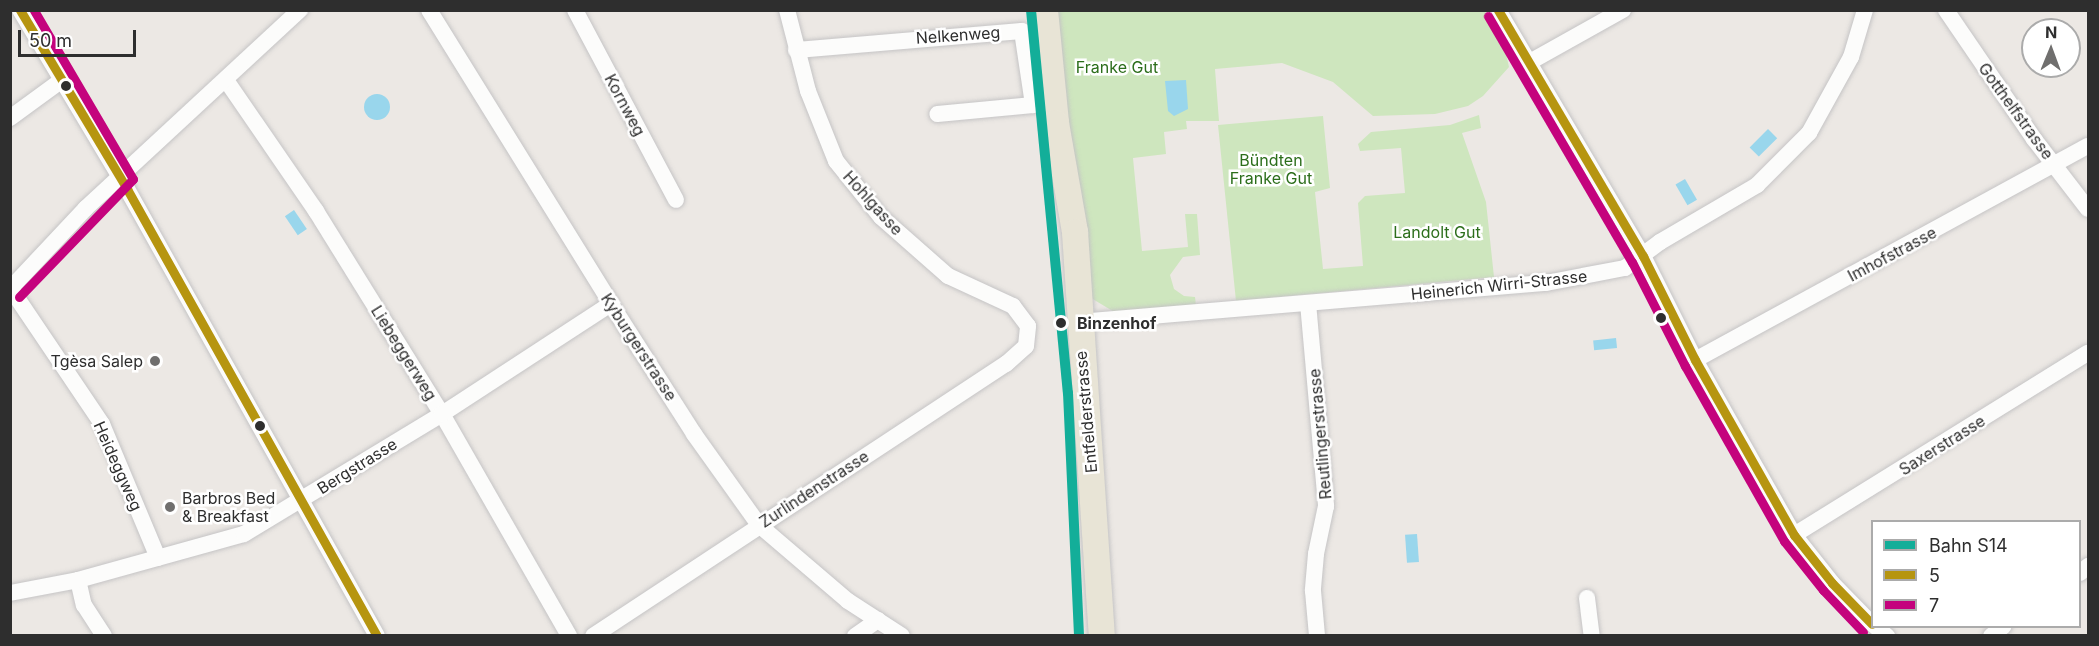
<!DOCTYPE html>
<meta charset="utf-8">
<style>
body{margin:0}
#map{position:relative;width:2099px;height:646px;overflow:hidden;background:#ece8e4;font-family:Inter,sans-serif}
div>[style]{position:absolute}
.green>*{inset:0;background:#cee6be}
.water>*{inset:0;background:#99d6ec;transform-origin:0 0}
.round{border-radius:50%}
.roads{filter:drop-shadow(0 0 2px #c5c4c5) drop-shadow(0 0 2px #c5c4c5)}
.minor>*{height:16px;margin:-8px;padding:0 8px;transform-origin:8px;border-radius:8px;background:#fcfcfb}
.primary>*{height:26px;margin:-13px;padding:0 13px;transform-origin:13px;border-radius:13px;background:#e8e4d6}
.bus-1>*{height:9px;margin:-4.5px;padding:0 4.5px;transform-origin:4.5px;border-radius:4.5px;background:#b69510}
.bus-2>*{height:9px;margin:-4.5px;padding:0 4.5px;transform-origin:4.5px;border-radius:4.5px;background:#c4037d}
.rail-1>*{height:10px;margin:-5px;padding:0 5px;transform-origin:5px;border-radius:5px;background:#13ae99}
.dots>*{width:16px;height:16px;translate:-50% -50%;box-sizing:border-box;border:3px solid #fff;border-radius:50%}
span{translate:-50% -50%;white-space:nowrap;text-align:center;line-height:1.15;-webkit-text-stroke:5px #fff;paint-order:stroke}
.street-label{font-size:16px;color:#2e2e2e}
.park-label{font-size:16px;color:#2c6e1b}
.stop-label{font-size:16px;color:#2e2e2e;font-weight:700}
.left{translate:0 -50%;text-align:left}
.poi-label{font-size:16px;color:#2e2e2e}
.right{translate:-100% -50%;text-align:right}
.frame{position:absolute;inset:0;border:12px solid #2e2e2e;pointer-events:none}
.legend{position:absolute;left:1871px;top:520px;width:210px;height:108px;box-sizing:border-box;background:#fff;border:2px solid #ababab;margin:0;padding:8px 10px;list-style:none;font-size:18px;color:#2e2e2e}
.legend li{display:flex;align-items:center;gap:12px;height:30px}
.legend b{width:30px;border:2px solid #ababab}
.north{position:absolute;left:2021px;top:18px;width:60px;height:60px;box-sizing:border-box;background:#fff;border:2px solid #ababab;border-radius:50%;rotate:1deg;font-size:16px;font-weight:700;line-height:24px;text-align:center;color:#2e2e2e}
.north::after{content:'';display:block;margin:auto;width:21px;height:27px;background:#706f6e;clip-path:polygon(50% 0,100% 100%,50% 72%,0 100%)}
.scale{position:absolute;left:18px;top:30px;width:118px;height:27px;box-sizing:border-box;border:3px solid #2e2e2e;border-top:0;padding-left:8px;font-size:18px;line-height:21px;white-space:nowrap;color:#2e2e2e;-webkit-text-stroke:4px #fff;paint-order:stroke}
</style>
<div id="map">
<div class="green">
<i style="clip-path:polygon(1054px 11px,1485px 11px,1504px 45px,1509px 67px,1483px 96px,1468px 106px,1435px 114px,1373px 116px,1333px 82px,1282px 63px,1215px 69px,1219px 121px,1186px 121px,1187px 129px,1164px 132px,1166px 154px,1133px 158px,1142px 251px,1188px 247px,1185px 214px,1197px 214px,1200px 255px,1183px 257px,1170px 275px,1174px 289px,1184px 296px,1195px 297px,1196px 306px,1116px 313px,1091px 298px)"></i>
<i style="clip-path:polygon(1479px 115px,1481px 128px,1462px 133px,1486px 202px,1494px 277px,1236px 301px,1218px 125px,1323px 116px,1330px 188px,1315px 192px,1323px 269px,1363px 266px,1358px 203px,1365px 196px,1405px 193px,1401px 148px,1360px 151px,1358px 144px,1371px 132px,1450px 125px)"></i>
</div>
<div class="water">
<i style="clip-path:polygon(1186px 80px,1188px 109px,1174px 116px,1168px 111px,1165px 81px)"></i>
<i class="round" style="left:364px;top:94px;width:26px;height:26px"></i>
<i style="left:1768px;top:129px;width:13px;height:26px;rotate:45deg"></i>
<i style="left:1685px;top:179px;width:24px;height:11px;rotate:60deg"></i>
<i style="left:294px;top:210px;width:23px;height:11px;rotate:56deg"></i>
<i style="left:1616px;top:338px;width:10px;height:23px;rotate:84deg"></i>
<i style="left:1417px;top:534px;width:28px;height:12px;rotate:86deg"></i>
</div>
<div class="roads">
<div class="minor">
<i style="left:20px;top:10px;width:209px;rotate:59.1deg"></i>
<i style="left:127px;top:189px;width:512px;rotate:60.78deg"></i>
<i style="left:429px;top:10px;width:346px;rotate:58.2deg"></i>
<i style="left:611px;top:304px;width:154px;rotate:57.4deg"></i>
<i style="left:694px;top:434px;width:112px;rotate:54.5deg"></i>
<i style="left:759px;top:525px;width:117px;rotate:40.5deg"></i>
<i style="left:848px;top:601px;width:64px;rotate:32.9deg"></i>
<i style="left:575px;top:10px;width:215px;rotate:62deg"></i>
<i style="left:1498px;top:10px;width:286px;rotate:59.5deg"></i>
<i style="left:1643px;top:256px;width:116px;rotate:63.4deg"></i>
<i style="left:1695px;top:360px;width:201px;rotate:60.5deg"></i>
<i style="left:1794px;top:535px;width:61px;rotate:51.6deg"></i>
<i style="left:1832px;top:583px;width:57px;rotate:45.7deg"></i>
<i style="left:1946px;top:10px;width:156px;rotate:55.7deg"></i>
<i style="left:2034px;top:139px;width:88px;rotate:52.4deg"></i>
<i style="left:796px;top:50px;width:227px;rotate:-4.8deg"></i>
<i style="left:1022px;top:31px;width:75px;rotate:81.5deg"></i>
<i style="left:1033px;top:105px;width:96px;rotate:174.6deg"></i>
<i style="left:1528px;top:63px;width:109px;rotate:-29.2deg"></i>
<i style="left:226px;top:80px;width:159px;rotate:55.5deg"></i>
<i style="left:316px;top:211px;width:239px;rotate:58.2deg"></i>
<i style="left:442px;top:414px;width:256px;rotate:60.2deg"></i>
<i style="left:10px;top:118px;width:64px;rotate:-36.2deg"></i>
<i style="left:10px;top:289px;width:111px;rotate:-46.8deg"></i>
<i style="left:86px;top:208px;width:292px;rotate:-42.8deg"></i>
<i style="left:11px;top:289px;width:163px;rotate:56deg"></i>
<i style="left:102px;top:424px;width:145px;rotate:67.3deg"></i>
<i style="left:1308px;top:303px;width:204px;rotate:84.9deg"></i>
<i style="left:1326px;top:506px;width:49px;rotate:101.8deg"></i>
<i style="left:1316px;top:554px;width:37px;rotate:95deg"></i>
<i style="left:1313px;top:591px;width:45px;rotate:84.9deg"></i>
<i style="left:1079px;top:322px;width:469px;rotate:-4.8deg"></i>
<i style="left:1546px;top:283px;width:80px;rotate:-10.8deg"></i>
<i style="left:1625px;top:268px;width:44px;rotate:-36.6deg"></i>
<i style="left:1660px;top:242px;width:113px;rotate:-30.4deg"></i>
<i style="left:1757px;top:185px;width:74px;rotate:-45deg"></i>
<i style="left:1809px;top:133px;width:87px;rotate:-61.1deg"></i>
<i style="left:1851px;top:57px;width:49px;rotate:-73.4deg"></i>
<i style="left:1695px;top:360px;width:447px;rotate:-28.6deg"></i>
<i style="left:1794px;top:535px;width:346px;rotate:-31.8deg"></i>
<i style="left:2080px;top:573px;width:11px;rotate:-41deg"></i>
<i style="left:78px;top:580px;width:26px;rotate:77deg"></i>
<i style="left:84px;top:605px;width:37px;rotate:57deg"></i>
<i style="left:10px;top:593px;width:69px;rotate:-10.8deg"></i>
<i style="left:78px;top:580px;width:172px;rotate:-15.5deg"></i>
<i style="left:244px;top:534px;width:232px;rotate:-31.2deg"></i>
<i style="left:442px;top:414px;width:202px;rotate:-33.1deg"></i>
<i style="left:1587px;top:598px;width:38px;rotate:83deg"></i>
<i style="left:1875px;top:626px;width:16px;rotate:40deg"></i>
<i style="left:593px;top:636px;width:495px;rotate:-33.4deg"></i>
<i style="left:1006px;top:364px;width:27px;rotate:-42deg"></i>
<i style="left:1026px;top:346px;width:20px;rotate:-84deg"></i>
<i style="left:1028px;top:326px;width:25px;rotate:-127deg"></i>
<i style="left:1013px;top:306px;width:72px;rotate:-155.2deg"></i>
<i style="left:948px;top:276px;width:89px;rotate:-138.6deg"></i>
<i style="left:881px;top:217px;width:72px;rotate:-128.8deg"></i>
<i style="left:836px;top:161px;width:75px;rotate:-111.8deg"></i>
<i style="left:808px;top:91px;width:84px;rotate:-104.5deg"></i>
<i style="left:855px;top:636px;width:28px;rotate:-35deg"></i>
<i style="left:1991px;top:636px;width:16px;rotate:-38deg"></i>
</div>
<div class="primary">
<i style="left:1045px;top:10px;width:114px;rotate:84.4deg"></i>
<i style="left:1056px;top:123px;width:111px;rotate:80.1deg"></i>
<i style="left:1075px;top:232px;width:405px;rotate:86.2deg"></i>
</div>
</div>
<div class="bus-1">
<i style="left:20px;top:10px;width:209px;rotate:59.1deg"></i>
<i style="left:127px;top:189px;width:512px;rotate:60.78deg"></i>
<i style="left:1498px;top:10px;width:286px;rotate:59.5deg"></i>
<i style="left:1643px;top:256px;width:116px;rotate:63.4deg"></i>
<i style="left:1695px;top:360px;width:201px;rotate:60.5deg"></i>
<i style="left:1794px;top:535px;width:61px;rotate:51.6deg"></i>
<i style="left:1832px;top:583px;width:57px;rotate:45.7deg"></i>
</div>
<div class="bus-2">
<i style="left:1488px;top:16px;width:285px;rotate:59.7deg"></i>
<i style="left:1632px;top:262px;width:117px;rotate:63deg"></i>
<i style="left:1685px;top:366px;width:201px;rotate:60.5deg"></i>
<i style="left:1784px;top:541px;width:63px;rotate:51.5deg"></i>
<i style="left:1823px;top:590px;width:58px;rotate:46.4deg"></i>
<i style="left:19px;top:297px;width:164px;rotate:-46deg"></i>
<i style="left:133px;top:179px;width:196px;rotate:-120.4deg"></i>
</div>
<div class="rail-1">
<i style="left:1031px;top:10px;width:385px;rotate:84.5deg"></i>
<i style="left:1068px;top:393px;width:243px;rotate:87.4deg"></i>
</div>
<div class="dots">
<i style="left:66px;top:86px;background:#2e2e2e"></i>
<i style="left:1661px;top:318px;background:#2e2e2e"></i>
<i style="left:1061px;top:323px;background:#2e2e2e"></i>
<i style="left:155px;top:361px;background:#706f6e"></i>
<i style="left:260px;top:426px;background:#2e2e2e"></i>
<i style="left:170px;top:507px;background:#706f6e"></i>
</div>
<div class="street-label">
<span style="left:958px;top:35px;rotate:-4deg">Nelkenweg</span>
<span style="left:625px;top:105px;rotate:62deg">Kornweg</span>
<span style="left:2016px;top:111px;rotate:54deg">Gotthelfstrasse</span>
<span style="left:873px;top:203px;rotate:48deg">Hohlgasse</span>
<span style="left:1892px;top:254px;rotate:-28deg">Imhofstrasse</span>
<span style="left:1499px;top:285px;rotate:-6deg">Heinerich Wirri-Strasse</span>
<span style="left:639px;top:347px;rotate:57deg">Kyburgerstrasse</span>
<span style="left:404px;top:353px;rotate:58deg">Liebeggerweg</span>
<span style="left:1086px;top:412px;rotate:-95deg">Entfelderstrasse</span>
<span style="left:1320px;top:434px;rotate:-95deg">Reutlingerstrasse</span>
<span style="left:1942px;top:445px;rotate:-32deg">Saxerstrasse</span>
<span style="left:118px;top:466px;rotate:66deg">Heideggweg</span>
<span style="left:357px;top:466px;rotate:-32deg">Bergstrasse</span>
<span style="left:814px;top:489px;rotate:-33deg">Zurlindenstrasse</span>
</div>
<div class="park-label">
<span style="left:1117px;top:67px">Franke Gut</span>
<span style="left:1271px;top:169px">Bündten<br>Franke Gut</span>
<span style="left:1437px;top:232px">Landolt Gut</span>
</div>
<div class="stop-label">
<span class="left" style="left:1077px;top:323px">Binzenhof</span>
</div>
<div class="poi-label">
<span class="right" style="left:143px;top:361px">Tgèsa Salep</span>
<span class="left" style="left:182px;top:507px">Barbros Bed<br>&amp; Breakfast</span>
</div>
<div class="frame"></div>
<ul class="legend">
<li><b style="height:8px;background:#13ae99"></b>Bahn S14</li>
<li><b style="height:8px;background:#b69510"></b>5</li>
<li><b style="height:8px;background:#c4037d"></b>7</li>
</ul>
<div class="north">N</div>
<div class="scale">50 m</div>
</div>
